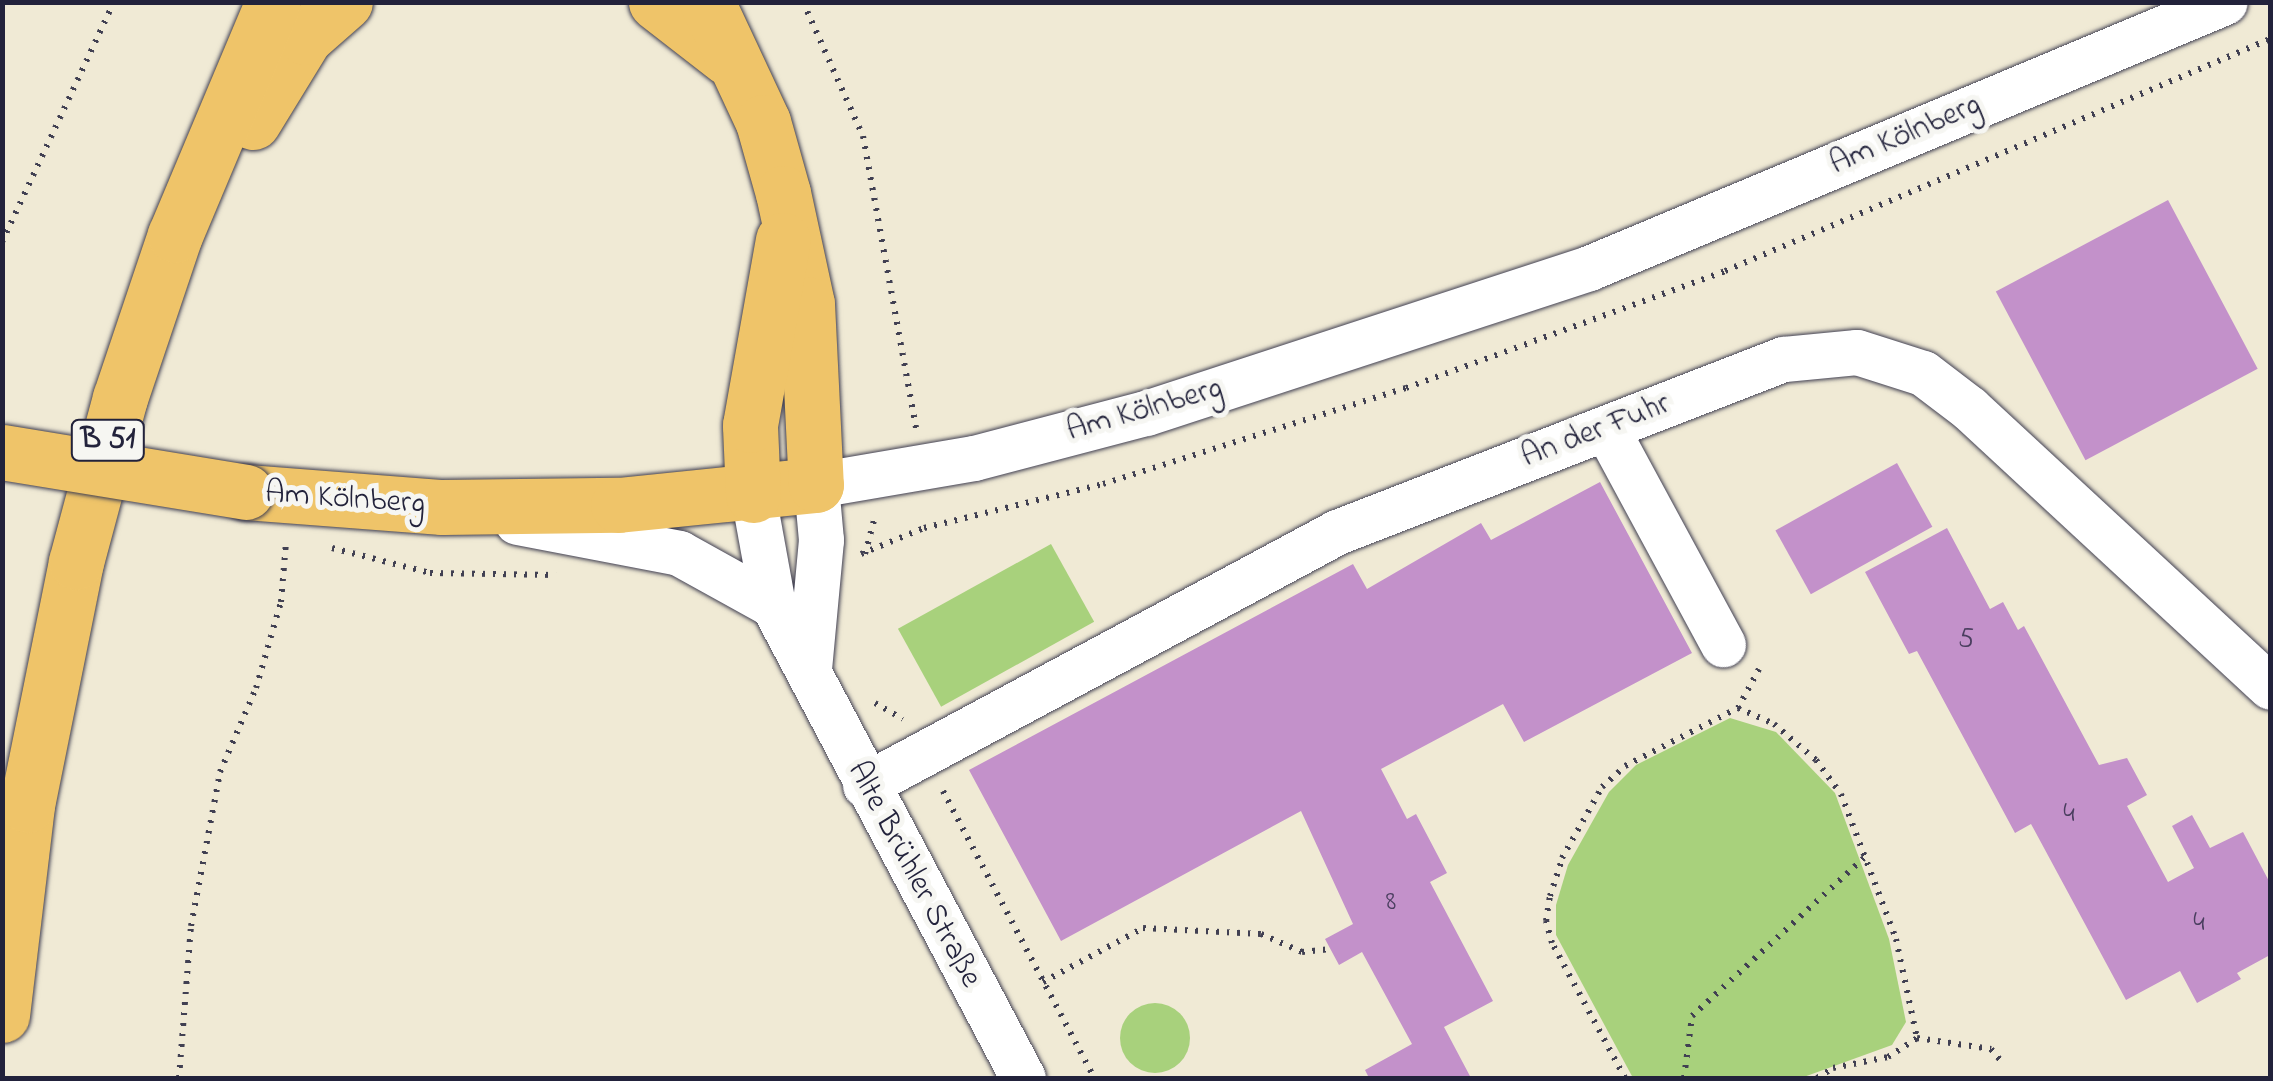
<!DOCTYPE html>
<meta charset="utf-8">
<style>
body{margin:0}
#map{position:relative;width:2273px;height:1081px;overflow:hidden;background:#f0ead5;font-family:"Indie Flower",sans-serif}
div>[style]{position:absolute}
.green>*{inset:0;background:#a8d17c;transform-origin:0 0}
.round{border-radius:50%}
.building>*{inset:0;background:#c391ca;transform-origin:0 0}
.path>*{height:6px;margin-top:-3px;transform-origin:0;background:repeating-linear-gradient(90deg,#414052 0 2.5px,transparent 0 10.5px)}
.roads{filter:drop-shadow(0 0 2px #414052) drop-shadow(0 0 2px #414052)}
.minor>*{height:45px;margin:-22.5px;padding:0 22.5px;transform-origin:22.5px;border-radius:22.5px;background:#fff}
.major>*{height:55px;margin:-27.5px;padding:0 27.5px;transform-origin:27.5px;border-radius:27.5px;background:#efc469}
.highway>*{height:55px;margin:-27.5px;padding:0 27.5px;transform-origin:27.5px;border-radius:27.5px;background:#efc469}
.bridges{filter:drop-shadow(0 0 2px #414052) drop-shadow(0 0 2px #414052)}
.major-bridge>*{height:55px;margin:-27.5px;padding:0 27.5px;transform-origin:27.5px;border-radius:27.5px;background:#efc469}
span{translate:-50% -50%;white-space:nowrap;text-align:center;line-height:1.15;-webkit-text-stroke:10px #f6f6f2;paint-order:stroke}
.number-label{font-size:28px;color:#4a3e5f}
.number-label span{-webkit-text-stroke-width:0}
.shield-label span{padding:2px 8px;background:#f6f6f2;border:2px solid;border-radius:8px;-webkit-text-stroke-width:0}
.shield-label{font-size:30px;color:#22223b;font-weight:700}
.street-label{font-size:32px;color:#22223b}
.frame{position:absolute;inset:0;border:5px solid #22223b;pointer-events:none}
</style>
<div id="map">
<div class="green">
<i style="left:1051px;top:544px;width:89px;height:175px;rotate:61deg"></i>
<i style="clip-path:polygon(1730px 718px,1776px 732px,1835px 793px,1889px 939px,1906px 1022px,1892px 1045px,1801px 1078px,1633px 1078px,1556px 935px,1556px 905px,1568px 865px,1609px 792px,1636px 765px)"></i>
<i class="round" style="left:1120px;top:1003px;width:70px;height:70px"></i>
</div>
<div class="building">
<i style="left:2168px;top:200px;width:191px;height:195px;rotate:62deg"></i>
<i style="left:1897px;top:463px;width:73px;height:139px;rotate:61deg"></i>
<i style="clip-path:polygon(1600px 482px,1692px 653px,1524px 742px,1503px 704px,1381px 769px,1407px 819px,1416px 814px,1447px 873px,1430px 882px,1493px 1001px,1444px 1027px,1471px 1078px,1481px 1078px,1369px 1078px,1365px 1070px,1412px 1044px,1362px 952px,1339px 965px,1325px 939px,1353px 924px,1301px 811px,1061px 941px,969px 770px,1353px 564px,1367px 589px,1481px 523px,1491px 540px)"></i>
<i style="clip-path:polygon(1947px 528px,1990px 609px,2003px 602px,2018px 630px,2024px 626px,2099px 765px,2127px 758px,2147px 795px,2127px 806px,2168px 882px,2194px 868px,2172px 826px,2192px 815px,2210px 848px,2243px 832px,2270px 883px,2270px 955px,2237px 973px,2241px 979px,2197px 1003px,2180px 971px,2126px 1000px,2031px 824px,2015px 833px,1917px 651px,1909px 654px,1865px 572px)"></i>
</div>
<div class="path">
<i style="left:803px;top:2px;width:147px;rotate:65.9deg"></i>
<i style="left:863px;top:136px;width:297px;rotate:79.7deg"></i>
<i style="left:2px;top:242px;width:265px;rotate:-65deg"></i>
<i style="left:332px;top:548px;width:101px;rotate:14.3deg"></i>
<i style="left:430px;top:573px;width:126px;rotate:0.9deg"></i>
<i style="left:861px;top:554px;width:68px;rotate:-22.4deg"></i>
<i style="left:924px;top:528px;width:184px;rotate:-13.8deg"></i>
<i style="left:1103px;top:484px;width:318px;rotate:-17.6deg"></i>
<i style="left:1406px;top:388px;width:340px;rotate:-20.1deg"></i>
<i style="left:1725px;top:271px;width:592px;rotate:-23.06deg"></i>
<i style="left:865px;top:554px;width:38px;rotate:-75deg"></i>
<i style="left:1759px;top:669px;width:44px;rotate:118.3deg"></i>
<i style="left:1738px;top:708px;width:39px;rotate:24deg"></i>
<i style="left:1774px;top:724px;width:55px;rotate:40.6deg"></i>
<i style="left:1816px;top:760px;width:42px;rotate:53.7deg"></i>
<i style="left:1841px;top:794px;width:155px;rotate:69.2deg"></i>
<i style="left:1896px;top:939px;width:101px;rotate:78deg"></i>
<i style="left:1917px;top:1038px;width:75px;rotate:8.5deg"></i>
<i style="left:1991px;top:1049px;width:16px;rotate:50deg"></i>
<i style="left:875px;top:703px;width:32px;rotate:30deg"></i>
<i style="left:943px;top:791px;width:324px;rotate:62.2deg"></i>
<i style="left:1043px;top:982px;width:114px;rotate:-28.4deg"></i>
<i style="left:1143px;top:928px;width:118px;rotate:2.9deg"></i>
<i style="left:1261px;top:934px;width:45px;rotate:23.7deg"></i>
<i style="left:1302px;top:952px;width:29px;rotate:-6deg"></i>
<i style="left:179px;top:1078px;width:152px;rotate:-85.5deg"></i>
<i style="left:191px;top:926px;width:157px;rotate:-79.3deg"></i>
<i style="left:220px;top:772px;width:91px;rotate:-66.8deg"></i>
<i style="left:256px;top:688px;width:90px;rotate:-73.8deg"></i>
<i style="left:281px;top:602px;width:60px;rotate:-85.2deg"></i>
<i style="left:1625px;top:1078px;width:153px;rotate:-118.4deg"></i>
<i style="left:1552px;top:943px;width:23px;rotate:-105deg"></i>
<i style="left:1546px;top:921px;width:25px;rotate:-81deg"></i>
<i style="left:1550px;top:896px;width:40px;rotate:-72deg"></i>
<i style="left:1562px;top:858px;width:81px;rotate:-60.6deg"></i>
<i style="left:1602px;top:787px;width:31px;rotate:-42deg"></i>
<i style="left:1625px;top:766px;width:127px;rotate:-27.2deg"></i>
<i style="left:1684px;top:1078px;width:63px;rotate:-82.6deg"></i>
<i style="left:1692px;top:1016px;width:234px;rotate:-42.6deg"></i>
<i style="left:1817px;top:1078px;width:19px;rotate:-32deg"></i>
<i style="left:1833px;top:1068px;width:56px;rotate:-11.3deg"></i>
<i style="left:1888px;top:1057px;width:35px;rotate:-33deg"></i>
</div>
<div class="roads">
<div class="minor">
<i style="left:1606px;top:428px;width:246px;rotate:61.6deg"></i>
<i style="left:753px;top:495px;width:112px;rotate:79.7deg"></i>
<i style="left:773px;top:605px;width:535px;rotate:62.14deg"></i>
<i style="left:517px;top:522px;width:165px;rotate:10.8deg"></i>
<i style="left:679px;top:553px;width:107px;rotate:29deg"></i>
<i style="left:809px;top:669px;width:130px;rotate:-84.7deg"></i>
<i style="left:821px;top:540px;width:55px;rotate:-95.2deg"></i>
<i style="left:816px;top:485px;width:160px;rotate:-9.7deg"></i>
<i style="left:974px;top:458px;width:178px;rotate:-14.7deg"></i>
<i style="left:1146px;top:413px;width:466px;rotate:-18.1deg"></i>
<i style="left:1589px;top:268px;width:689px;rotate:-22.7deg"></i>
<i style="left:865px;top:785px;width:536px;rotate:-28.19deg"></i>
<i style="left:1337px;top:532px;width:479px;rotate:-21.2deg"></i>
<i style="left:1784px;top:359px;width:73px;rotate:-5.5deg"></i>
<i style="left:1857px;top:352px;width:69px;rotate:17.7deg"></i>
<i style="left:1923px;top:373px;width:58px;rotate:37.3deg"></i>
<i style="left:1969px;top:408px;width:410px;rotate:42.8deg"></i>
</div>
<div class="major">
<i style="left:246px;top:492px;width:197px;rotate:4.4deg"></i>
<i style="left:442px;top:507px;width:176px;rotate:-0.7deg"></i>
<i style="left:618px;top:505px;width:199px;rotate:-5.8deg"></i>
</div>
<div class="highway">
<i style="left:656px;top:2px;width:91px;rotate:37.9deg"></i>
<i style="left:707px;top:2px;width:132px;rotate:65deg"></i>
<i style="left:763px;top:122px;width:74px;rotate:74.3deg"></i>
<i style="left:783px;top:193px;width:114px;rotate:77.8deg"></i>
<i style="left:807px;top:304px;width:181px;rotate:87.2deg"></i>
<i style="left:253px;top:122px;width:100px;rotate:-58.5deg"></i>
<i style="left:305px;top:37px;width:53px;rotate:-41.2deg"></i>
<i style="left:753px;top:495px;width:70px;rotate:-92.5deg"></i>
<i style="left:750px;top:425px;width:188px;rotate:-79.9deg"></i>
<i style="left:2px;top:1015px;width:211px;rotate:-83.2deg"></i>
<i style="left:27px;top:805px;width:248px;rotate:-78.6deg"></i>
<i style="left:76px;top:562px;width:170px;rotate:-75deg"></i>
<i style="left:120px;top:398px;width:172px;rotate:-71.4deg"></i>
<i style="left:175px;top:235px;width:253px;rotate:-67.2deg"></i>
</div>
</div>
<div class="bridges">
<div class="major-bridge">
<i style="left:2px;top:452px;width:247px;rotate:9.3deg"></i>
</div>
</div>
<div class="number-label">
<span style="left:1966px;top:640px">5</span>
<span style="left:2069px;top:815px">4</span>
<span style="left:1391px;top:903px">8</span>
<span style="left:2199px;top:924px">4</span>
</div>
<div class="shield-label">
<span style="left:108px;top:440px">B 51</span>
</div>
<div class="street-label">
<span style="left:1906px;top:136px;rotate:-23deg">Am Kölnberg</span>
<span style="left:1145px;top:411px;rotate:-16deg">Am Kölnberg</span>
<span style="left:1596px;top:432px;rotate:-21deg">An der Fuhr</span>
<span style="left:345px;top:500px;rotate:4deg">Am Kölnberg</span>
<span style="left:913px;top:875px;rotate:62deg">Alte Brühler Straße</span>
</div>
<div class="frame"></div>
</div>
